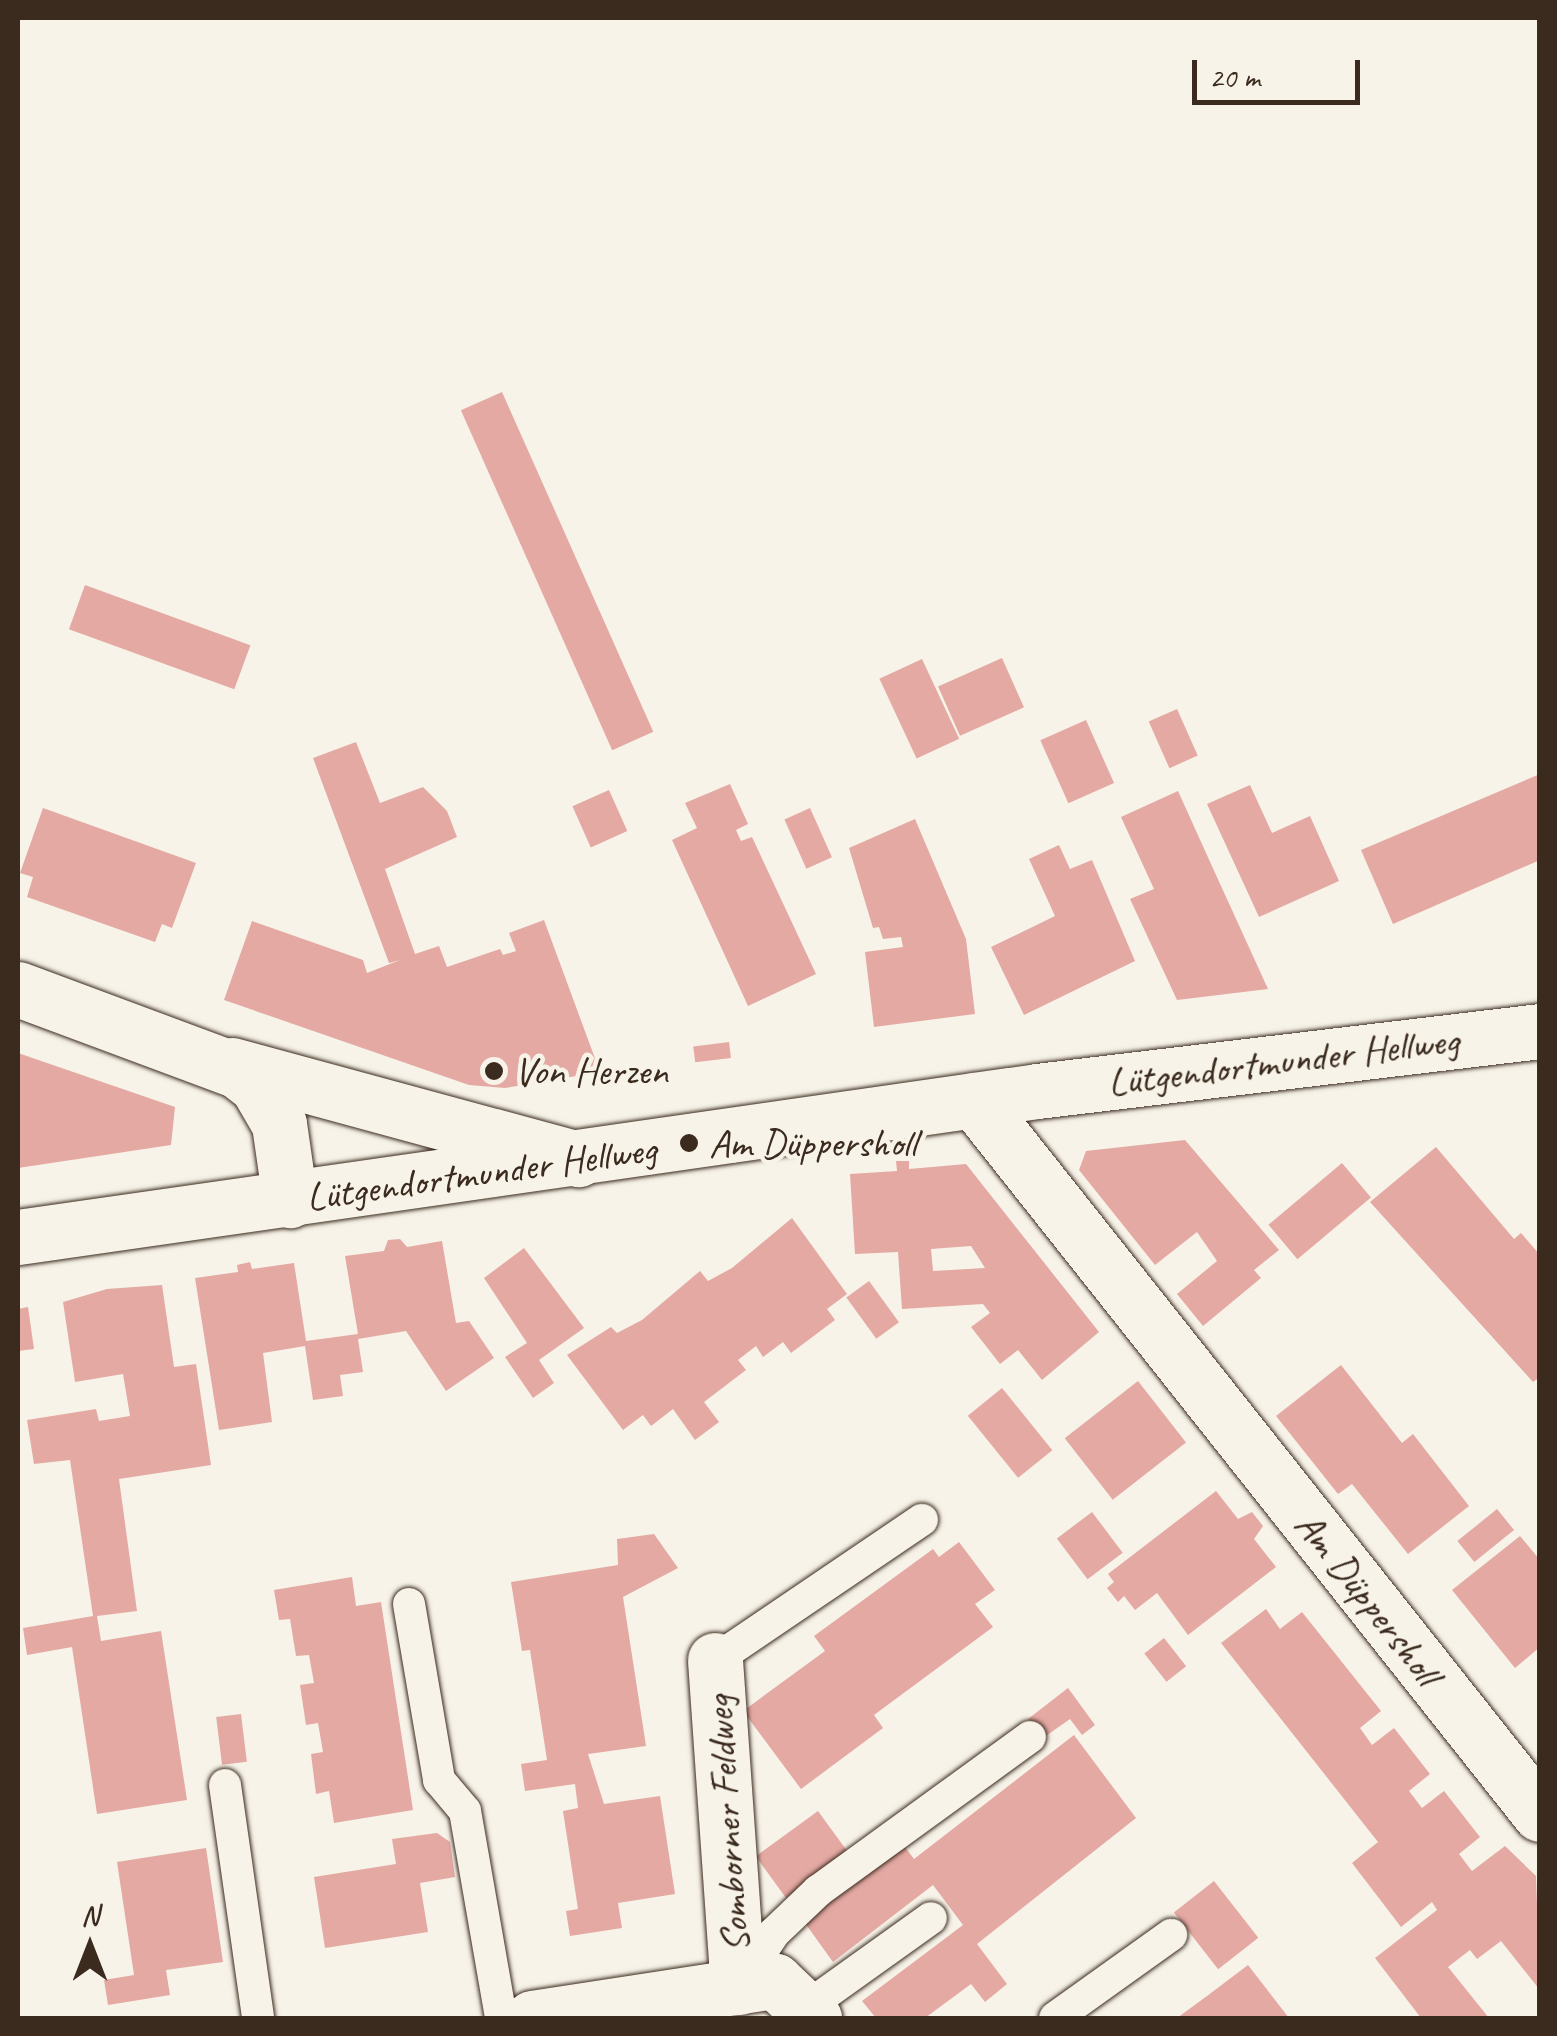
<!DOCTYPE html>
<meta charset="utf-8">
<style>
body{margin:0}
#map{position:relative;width:1557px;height:2036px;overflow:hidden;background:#f7f3e8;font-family:Caveat,sans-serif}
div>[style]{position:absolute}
.building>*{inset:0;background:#e4a9a3;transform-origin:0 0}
.roads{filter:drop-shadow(0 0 2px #3b2a1e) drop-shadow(0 0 2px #3b2a1e)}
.service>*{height:32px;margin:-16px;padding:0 16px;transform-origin:16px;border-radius:16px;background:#f7f3e8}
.minor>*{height:55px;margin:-27.5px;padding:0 27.5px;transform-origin:27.5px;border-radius:27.5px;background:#f7f3e8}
.tertiary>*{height:55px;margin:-27.5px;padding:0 27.5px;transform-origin:27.5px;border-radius:27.5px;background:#f7f3e8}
.secondary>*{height:55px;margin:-27.5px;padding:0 27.5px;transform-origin:27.5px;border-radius:27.5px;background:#f7f3e8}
.dots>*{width:28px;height:28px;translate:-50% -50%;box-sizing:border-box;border:5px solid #f7f3e8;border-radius:50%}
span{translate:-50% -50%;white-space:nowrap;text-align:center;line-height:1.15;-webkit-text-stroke:9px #f7f3e8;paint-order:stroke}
.street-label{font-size:40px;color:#3b2a1e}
.poi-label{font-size:40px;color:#3b2a1e}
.left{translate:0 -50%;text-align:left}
.frame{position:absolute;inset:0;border:20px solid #3b2a1e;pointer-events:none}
.north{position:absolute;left:40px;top:1896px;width:100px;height:100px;-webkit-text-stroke:8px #f7f3e8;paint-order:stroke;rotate:0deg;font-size:28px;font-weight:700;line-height:40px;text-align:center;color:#3b2a1e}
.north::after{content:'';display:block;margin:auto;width:35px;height:45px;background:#3b2a1e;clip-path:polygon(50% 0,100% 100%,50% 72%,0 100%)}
.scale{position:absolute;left:1192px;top:60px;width:168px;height:45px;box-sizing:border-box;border:5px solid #3b2a1e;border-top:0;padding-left:12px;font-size:30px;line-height:35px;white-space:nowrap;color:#3b2a1e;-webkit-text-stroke:8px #f7f3e8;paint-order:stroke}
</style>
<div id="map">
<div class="building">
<i style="left:502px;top:392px;width:372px;height:45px;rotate:66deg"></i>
<i style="left:85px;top:585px;width:176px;height:47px;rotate:20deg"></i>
<i style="left:1002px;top:658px;width:54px;height:70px;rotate:66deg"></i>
<i style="left:922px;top:659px;width:88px;height:47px;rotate:65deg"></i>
<i style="left:1177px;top:709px;width:51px;height:31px;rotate:66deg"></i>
<i style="left:1086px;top:720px;width:69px;height:50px;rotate:66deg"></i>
<i style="clip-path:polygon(356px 742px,380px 803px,423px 787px,447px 811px,457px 837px,385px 869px,415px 954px,439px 946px,447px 967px,500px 949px,503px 955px,516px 951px,509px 933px,544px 920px,600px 1072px,505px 1088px,469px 1085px,224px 1000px,252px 921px,363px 960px,367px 973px,400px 960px,389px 963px,313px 758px)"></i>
<i style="clip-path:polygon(1540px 774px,1540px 860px,1393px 924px,1361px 850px)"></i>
<i style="clip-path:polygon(730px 784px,748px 824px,736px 830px,741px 841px,752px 837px,816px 974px,748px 1006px,672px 840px,697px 828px,685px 803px)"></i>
<i style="clip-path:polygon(1250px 785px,1272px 833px,1310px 816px,1339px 881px,1259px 917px,1207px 804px)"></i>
<i style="left:609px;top:790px;width:45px;height:40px;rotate:66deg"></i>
<i style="clip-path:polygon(1178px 791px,1211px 864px,1268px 989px,1177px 1000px,1130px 899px,1154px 889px,1121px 817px)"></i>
<i style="clip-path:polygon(43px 808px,196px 863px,172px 928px,162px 924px,155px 942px,27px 897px,33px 877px,20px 873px)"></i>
<i style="left:810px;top:808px;width:54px;height:28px;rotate:66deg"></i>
<i style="clip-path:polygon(915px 819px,966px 939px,975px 1014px,874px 1027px,865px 952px,903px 947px,901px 937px,883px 939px,879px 927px,873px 928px,849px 848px)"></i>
<i style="clip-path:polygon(1059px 845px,1070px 869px,1092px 860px,1135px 961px,1024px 1015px,991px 947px,1055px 916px,1029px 859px)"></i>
<i style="left:729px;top:1042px;width:16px;height:36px;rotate:83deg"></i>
<i style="clip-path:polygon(18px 1053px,175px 1107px,171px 1145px,18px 1168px)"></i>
<i style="clip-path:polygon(1185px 1140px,1279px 1250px,1254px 1270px,1261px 1278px,1203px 1326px,1177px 1294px,1217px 1261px,1197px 1232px,1155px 1265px,1079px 1170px,1086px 1151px)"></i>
<i style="clip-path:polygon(1436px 1147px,1514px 1239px,1521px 1233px,1540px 1255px,1540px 1377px,1533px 1382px,1370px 1202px)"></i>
<i style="clip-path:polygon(evenodd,896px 1161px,909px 1161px,909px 1169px,966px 1164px,1099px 1332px,1042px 1380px,1018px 1350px,1000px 1364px,971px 1327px,990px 1313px,983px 1304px,902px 1309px,898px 1252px,855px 1254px,850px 1174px,897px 1171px,896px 1161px,971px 1246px,985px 1268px,933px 1271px,931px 1249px,971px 1246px)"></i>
<i style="left:1342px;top:1163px;width:45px;height:96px;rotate:50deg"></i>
<i style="clip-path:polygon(792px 1218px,847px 1294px,827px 1309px,835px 1320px,791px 1353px,783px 1342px,763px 1357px,756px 1346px,738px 1360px,746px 1370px,704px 1402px,719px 1422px,695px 1440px,673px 1409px,651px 1426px,643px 1415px,623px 1430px,567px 1355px,611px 1327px,617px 1333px,642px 1320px,700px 1271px,708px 1281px,732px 1268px)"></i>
<i style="clip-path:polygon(400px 1239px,407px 1247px,442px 1241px,456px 1323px,469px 1321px,494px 1358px,446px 1391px,406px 1331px,358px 1339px,363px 1372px,340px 1375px,343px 1396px,313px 1400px,305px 1346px,263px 1353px,272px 1422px,219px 1430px,195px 1278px,238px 1272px,237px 1265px,250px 1262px,252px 1269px,294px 1263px,306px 1341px,358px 1334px,345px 1256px,384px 1251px,388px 1240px)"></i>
<i style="clip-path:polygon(524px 1248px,584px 1328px,539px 1360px,554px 1383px,533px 1398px,505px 1357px,527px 1343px,484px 1278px)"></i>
<i style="left:869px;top:1281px;width:51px;height:28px;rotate:54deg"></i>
<i style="clip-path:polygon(162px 1285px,174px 1367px,196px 1364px,211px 1465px,119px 1479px,137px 1611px,97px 1616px,101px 1641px,161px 1631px,187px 1800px,97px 1814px,72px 1647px,27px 1655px,23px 1628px,93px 1616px,70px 1460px,34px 1464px,27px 1420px,96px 1409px,99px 1421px,130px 1416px,123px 1374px,75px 1382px,63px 1302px,107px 1289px)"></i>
<i style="clip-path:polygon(28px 1307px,34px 1349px,18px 1351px,18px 1309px)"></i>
<i style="clip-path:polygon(1341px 1365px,1402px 1443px,1413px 1434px,1469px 1506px,1408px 1554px,1352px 1484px,1338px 1494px,1276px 1416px)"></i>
<i style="left:1138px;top:1381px;width:78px;height:93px;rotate:52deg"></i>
<i style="left:1002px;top:1388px;width:80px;height:44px;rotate:51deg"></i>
<i style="clip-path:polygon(1216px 1491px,1238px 1519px,1252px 1512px,1263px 1526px,1254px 1539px,1276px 1567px,1188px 1635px,1157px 1593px,1135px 1610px,1124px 1596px,1118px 1602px,1107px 1588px,1114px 1582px,1108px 1574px)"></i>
<i style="left:1497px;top:1509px;width:27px;height:51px;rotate:51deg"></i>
<i style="left:1092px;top:1512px;width:51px;height:44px;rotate:53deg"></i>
<i style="clip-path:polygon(654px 1534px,678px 1568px,623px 1597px,646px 1746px,588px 1754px,604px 1804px,660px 1796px,675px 1894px,618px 1903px,622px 1928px,570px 1936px,566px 1911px,578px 1909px,563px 1811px,578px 1808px,575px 1784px,525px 1791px,521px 1764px,547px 1760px,530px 1650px,522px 1651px,511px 1582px,618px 1565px,617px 1539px)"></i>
<i style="clip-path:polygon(1520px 1536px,1540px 1560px,1540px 1647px,1515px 1668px,1452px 1590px)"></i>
<i style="clip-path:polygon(959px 1542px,995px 1590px,975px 1604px,993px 1627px,874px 1715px,883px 1728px,801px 1789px,743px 1711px,825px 1651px,814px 1636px,933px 1549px,939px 1557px)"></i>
<i style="clip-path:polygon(352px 1577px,356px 1606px,381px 1602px,413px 1810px,334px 1823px,329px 1791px,316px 1794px,311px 1754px,323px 1752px,318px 1723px,306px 1725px,300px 1685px,314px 1683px,309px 1655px,296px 1656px,290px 1619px,279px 1620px,274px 1590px)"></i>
<i style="clip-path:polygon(1266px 1609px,1280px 1629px,1302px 1612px,1381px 1711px,1360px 1728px,1372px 1745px,1394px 1728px,1430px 1774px,1409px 1791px,1422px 1808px,1444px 1791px,1480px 1837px,1459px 1854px,1472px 1871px,1505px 1846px,1536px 1876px,1540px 1990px,1501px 1941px,1477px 1959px,1470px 1950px,1448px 1967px,1489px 2018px,1421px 2018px,1375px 1958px,1437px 1910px,1432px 1902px,1401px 1927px,1352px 1863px,1378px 1842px,1221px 1643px)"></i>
<i style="left:1164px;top:1638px;width:36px;height:25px;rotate:52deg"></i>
<i style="clip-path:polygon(1068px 1688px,1095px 1725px,1082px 1735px,1070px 1719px,1043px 1738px,1028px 1719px)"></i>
<i style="left:241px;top:1714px;width:48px;height:25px;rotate:83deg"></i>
<i style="clip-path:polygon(1074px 1735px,1136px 1818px,977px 1944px,1007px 1984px,985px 2002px,971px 1984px,925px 2018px,876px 2018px,862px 2001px,963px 1925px,933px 1885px,833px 1962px,802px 1919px,902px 1843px,914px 1859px)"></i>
<i style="left:818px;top:1811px;width:52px;height:77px;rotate:54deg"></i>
<i style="clip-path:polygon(437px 1833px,450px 1842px,455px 1877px,420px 1883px,428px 1932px,325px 1948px,314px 1877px,396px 1864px,392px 1839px)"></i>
<i style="clip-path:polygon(206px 1848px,223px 1962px,166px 1970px,170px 1995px,108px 2005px,104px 1980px,134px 1975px,117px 1862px)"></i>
<i style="left:1214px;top:1881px;width:72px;height:51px;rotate:52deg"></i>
<i style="clip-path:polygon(1248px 1965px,1289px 2018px,1177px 2018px,1207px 1996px)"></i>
</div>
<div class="roads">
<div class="service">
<i style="left:409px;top:1604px;width:179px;rotate:80.3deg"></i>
<i style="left:439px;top:1780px;width:40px;rotate:50deg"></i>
<i style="left:465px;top:1811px;width:210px;rotate:80.1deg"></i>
<i style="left:715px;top:1660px;width:250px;rotate:-34.1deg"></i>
<i style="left:225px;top:1785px;width:235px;rotate:81.9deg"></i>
<i style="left:738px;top:1987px;width:65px;rotate:-56.3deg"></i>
<i style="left:774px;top:1933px;width:61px;rotate:-43.7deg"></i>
<i style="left:818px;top:1891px;width:262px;rotate:-36deg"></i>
<i style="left:804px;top:2009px;width:156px;rotate:-35.6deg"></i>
<i style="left:1055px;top:2018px;width:143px;rotate:-35.6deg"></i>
</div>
<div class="minor">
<i style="left:974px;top:1100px;width:911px;rotate:51.6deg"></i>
<i style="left:715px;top:1660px;width:328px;rotate:86deg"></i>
<i style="left:532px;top:2018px;width:246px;rotate:-8.7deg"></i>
<i style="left:775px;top:1981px;width:54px;rotate:43.5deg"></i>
</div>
<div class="tertiary">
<i style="left:18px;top:989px;width:235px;rotate:20.4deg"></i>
<i style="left:238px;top:1071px;width:24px;rotate:38deg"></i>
<i style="left:257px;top:1086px;width:44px;rotate:59.9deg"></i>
<i style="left:279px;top:1124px;width:77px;rotate:81.8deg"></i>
<i style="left:232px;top:1065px;width:359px;rotate:15.2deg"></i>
</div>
<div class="secondary">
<i style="left:18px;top:1237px;width:1029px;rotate:-8.15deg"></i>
<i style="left:1037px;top:1091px;width:507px;rotate:-6.8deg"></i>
</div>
</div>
<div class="dots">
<i style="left:494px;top:1071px;background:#3b2a1e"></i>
<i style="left:689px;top:1143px;background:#3b2a1e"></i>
</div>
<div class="street-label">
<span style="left:1283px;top:1061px;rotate:-7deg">Lütgendortmunder Hellweg</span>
<span style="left:481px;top:1173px;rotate:-8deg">Lütgendortmunder Hellweg</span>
<span style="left:1368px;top:1598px;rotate:52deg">Am Düppersholl</span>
<span style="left:727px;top:1824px;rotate:-94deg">Somborner Feldweg</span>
</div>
<div class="poi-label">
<span class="left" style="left:514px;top:1071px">Von Herzen</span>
<span class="left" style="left:709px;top:1143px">Am Düppersholl</span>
</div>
<div class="frame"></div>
<div class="north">N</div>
<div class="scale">20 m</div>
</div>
